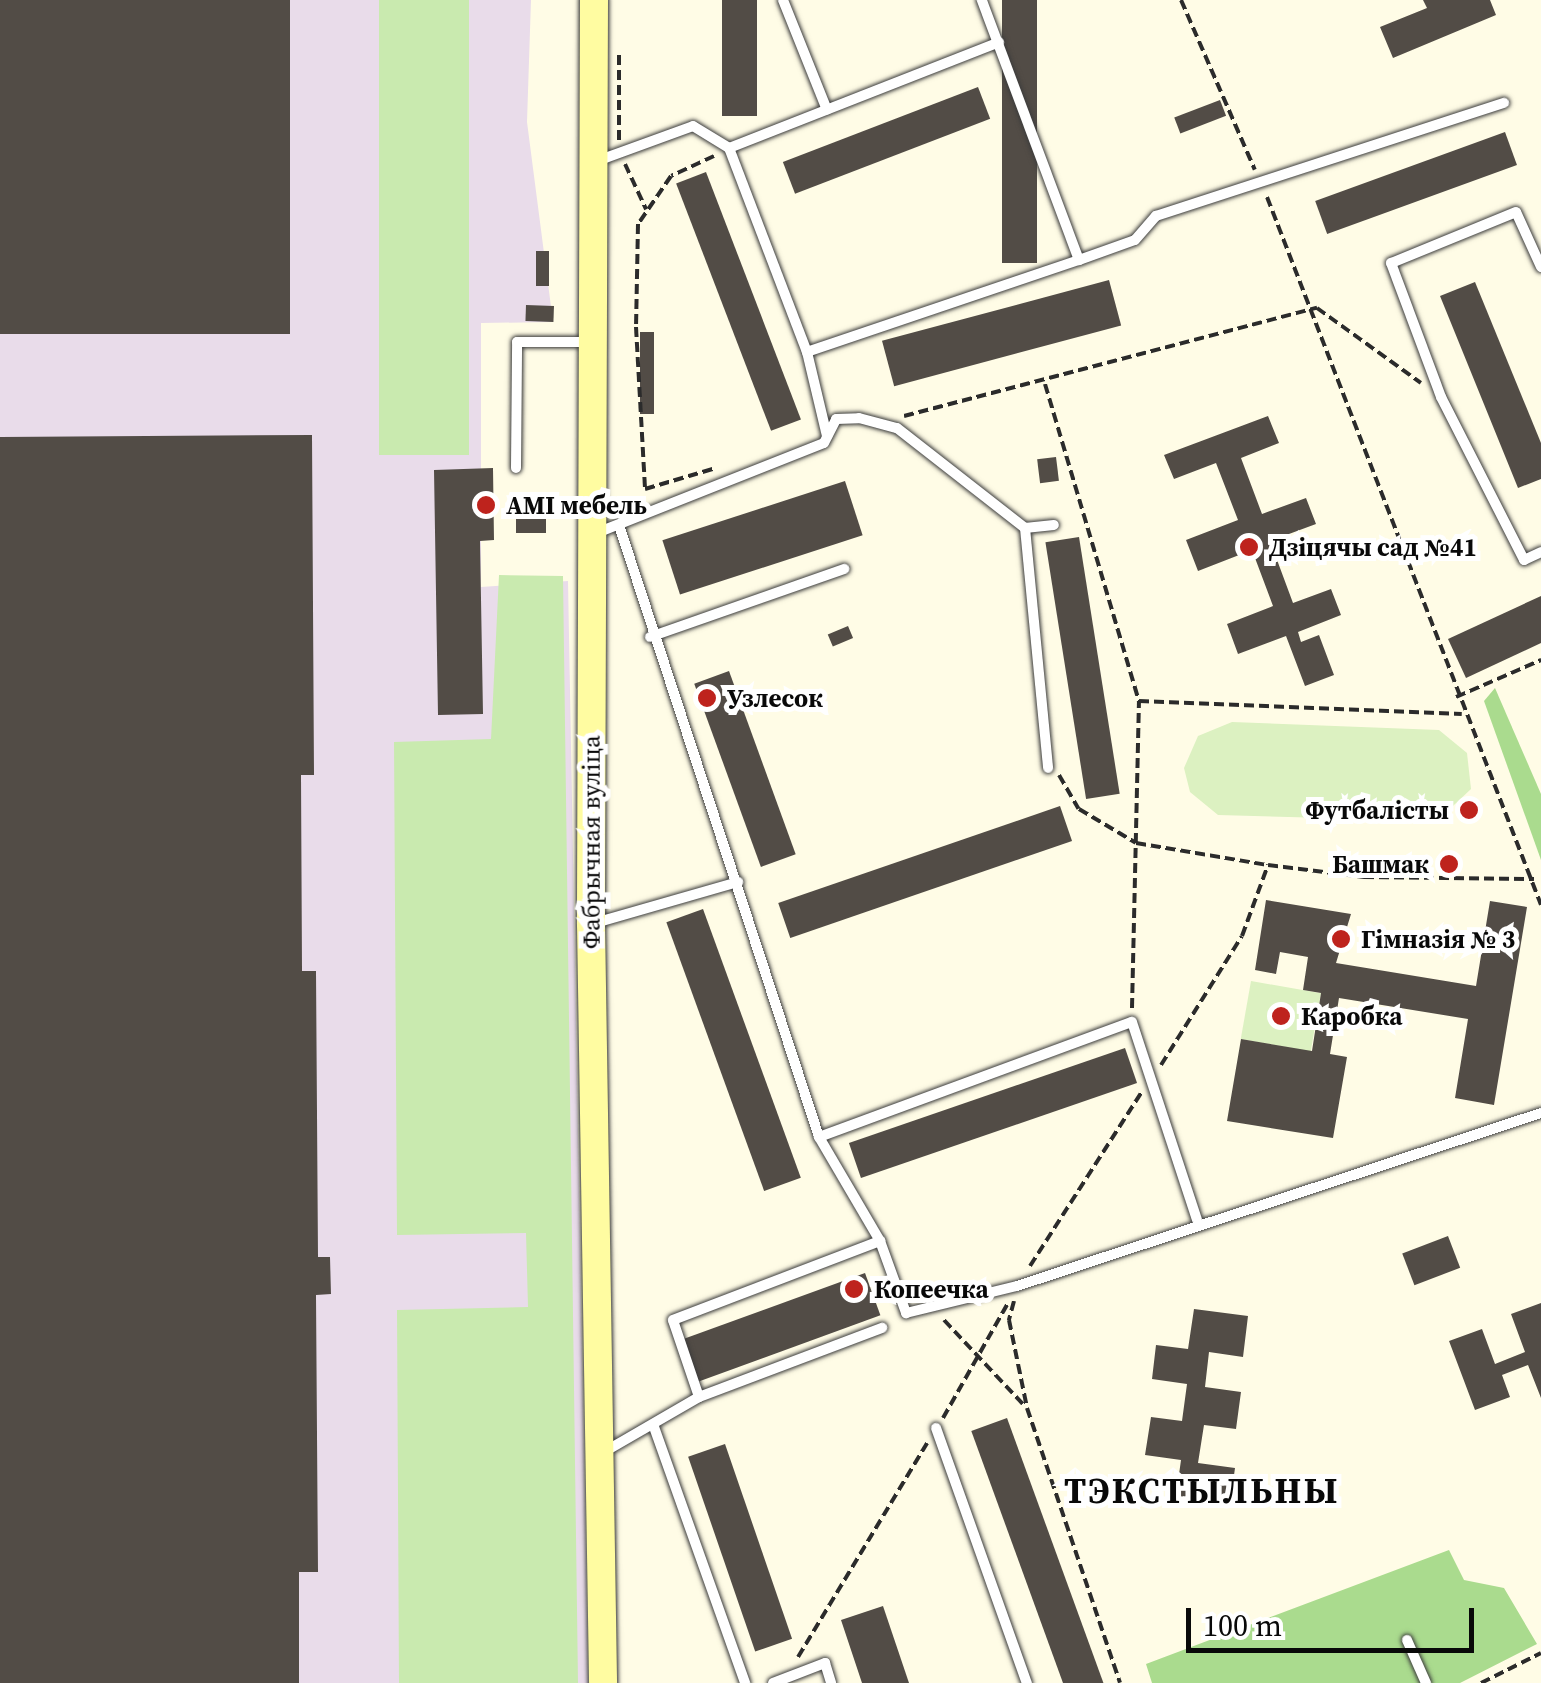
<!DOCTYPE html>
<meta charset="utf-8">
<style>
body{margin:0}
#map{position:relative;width:1541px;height:1683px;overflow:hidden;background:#fffce6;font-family:"Source Serif 4",serif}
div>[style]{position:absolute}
.industrial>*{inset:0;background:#e9dcea}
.green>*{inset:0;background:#c9eaaf;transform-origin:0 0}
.forest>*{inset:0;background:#aadb8e}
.pitch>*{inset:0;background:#dcf1c1;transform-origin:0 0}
.building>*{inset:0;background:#524c46;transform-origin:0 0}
.path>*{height:4px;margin-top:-2px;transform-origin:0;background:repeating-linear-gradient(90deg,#2b2b2b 0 10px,transparent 0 15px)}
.roads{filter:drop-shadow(0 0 2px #3c3c3c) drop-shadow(0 0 2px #3c3c3c)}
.lane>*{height:10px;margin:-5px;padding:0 5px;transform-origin:5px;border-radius:5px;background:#fff}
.secondary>*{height:28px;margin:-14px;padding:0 14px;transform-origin:14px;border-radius:14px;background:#fffca1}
.dots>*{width:28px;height:28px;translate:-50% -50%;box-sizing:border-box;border:5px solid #fff;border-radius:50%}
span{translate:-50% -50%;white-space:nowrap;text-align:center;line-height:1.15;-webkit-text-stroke:10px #fff;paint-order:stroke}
.poi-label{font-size:25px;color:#090909;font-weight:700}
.left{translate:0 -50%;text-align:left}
.right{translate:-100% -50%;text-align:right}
.street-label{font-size:25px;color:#090909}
.district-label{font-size:35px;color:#090909;font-weight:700;letter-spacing:2.5px}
.scale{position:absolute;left:1186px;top:1608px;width:288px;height:45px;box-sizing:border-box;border:5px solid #090909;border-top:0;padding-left:12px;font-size:30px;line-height:35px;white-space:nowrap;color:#090909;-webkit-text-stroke:8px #fff;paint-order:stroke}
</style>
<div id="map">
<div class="industrial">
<i style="clip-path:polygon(0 0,531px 0,527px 122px,553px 322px,481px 323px,481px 587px,568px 581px,588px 1683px,0 1683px)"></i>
</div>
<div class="green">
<i style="left:379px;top:0;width:90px;height:455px"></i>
<i style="clip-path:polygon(499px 575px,563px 576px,578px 1683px,399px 1683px,397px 1310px,528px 1307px,526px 1233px,397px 1235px,394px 742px,491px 739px)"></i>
</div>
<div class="forest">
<i style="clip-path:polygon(1495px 688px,1541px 794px,1541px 860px,1484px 701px)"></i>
<i style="clip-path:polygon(1449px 1550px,1464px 1580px,1504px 1588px,1537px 1644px,1460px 1683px,1152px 1683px,1146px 1664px)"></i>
</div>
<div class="pitch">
<i style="clip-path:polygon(1232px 722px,1439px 730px,1467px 753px,1471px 789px,1437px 821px,1218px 815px,1190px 792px,1184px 768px,1198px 736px)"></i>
<i style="left:1251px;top:981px;width:71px;height:59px;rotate:10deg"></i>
</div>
<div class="building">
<i style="left:0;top:0;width:290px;height:334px"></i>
<i style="left:722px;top:0;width:35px;height:116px"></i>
<i style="left:1002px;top:0;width:35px;height:263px"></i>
<i style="clip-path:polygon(1423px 0,1490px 0,1496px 15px,1393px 58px,1380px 27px,1427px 8px)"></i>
<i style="left:978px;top:87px;width:34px;height:209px;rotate:69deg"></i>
<i style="left:1220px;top:100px;width:17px;height:49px;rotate:69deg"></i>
<i style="left:1505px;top:132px;width:35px;height:202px;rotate:70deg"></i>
<i style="left:706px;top:172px;width:265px;height:32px;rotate:69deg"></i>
<i style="left:536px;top:251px;width:13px;height:35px"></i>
<i style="left:1109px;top:280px;width:47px;height:235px;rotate:75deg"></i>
<i style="clip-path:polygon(1475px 282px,1541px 443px,1541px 479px,1518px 488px,1440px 296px)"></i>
<i style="left:526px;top:305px;width:28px;height:16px;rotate:2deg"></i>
<i style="left:640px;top:332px;width:14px;height:82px"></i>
<i style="clip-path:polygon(1268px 416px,1279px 443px,1241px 458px,1262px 514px,1306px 498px,1316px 524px,1270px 541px,1293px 603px,1331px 589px,1341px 615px,1298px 632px,1301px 642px,1319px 635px,1334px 675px,1305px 686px,1286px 636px,1238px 654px,1227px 624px,1273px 606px,1252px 550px,1198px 571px,1186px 540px,1238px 520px,1216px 463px,1174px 479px,1164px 455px)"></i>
<i style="clip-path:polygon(312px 435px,314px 775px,301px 775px,302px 971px,316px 971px,318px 1257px,330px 1257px,331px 1294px,316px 1295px,318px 1572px,299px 1572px,299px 1683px,0 1683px,0 437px)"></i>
<i style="left:1056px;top:457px;width:24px;height:19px;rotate:83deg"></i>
<i style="clip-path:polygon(493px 468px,494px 540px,480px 541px,483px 714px,438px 715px,434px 470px)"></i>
<i style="left:845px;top:481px;width:57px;height:192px;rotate:72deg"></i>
<i style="left:516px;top:512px;width:30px;height:21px"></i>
<i style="left:1079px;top:537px;width:260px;height:34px;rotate:81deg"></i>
<i style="clip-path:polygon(1541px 596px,1541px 643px,1466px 678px,1448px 639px)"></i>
<i style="left:848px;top:626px;width:13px;height:22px;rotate:67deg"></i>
<i style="left:729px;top:671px;width:195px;height:37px;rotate:70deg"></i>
<i style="left:1060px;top:806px;width:37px;height:298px;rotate:71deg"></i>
<i style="clip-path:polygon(1266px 900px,1351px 914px,1336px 963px,1476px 986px,1490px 901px,1527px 907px,1494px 1105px,1455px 1098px,1468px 1019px,1339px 998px,1330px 1054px,1347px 1057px,1333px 1138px,1227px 1121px,1241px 1039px,1312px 1051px,1321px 993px,1303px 990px,1308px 957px,1280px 952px,1276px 974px,1255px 970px)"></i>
<i style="left:703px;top:909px;width:286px;height:39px;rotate:70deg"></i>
<i style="left:1125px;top:1048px;width:37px;height:292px;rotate:71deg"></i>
<i style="left:1448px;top:1236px;width:34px;height:49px;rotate:69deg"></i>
<i style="left:865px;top:1273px;width:45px;height:194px;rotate:70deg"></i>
<i style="clip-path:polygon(1541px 1303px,1541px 1398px,1528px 1365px,1502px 1375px,1510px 1397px,1475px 1410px,1449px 1341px,1482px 1329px,1495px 1364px,1525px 1352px,1511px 1314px)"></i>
<i style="clip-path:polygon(1194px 1309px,1248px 1316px,1243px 1357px,1209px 1352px,1205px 1387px,1241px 1392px,1236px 1429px,1204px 1425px,1198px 1463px,1235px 1468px,1230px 1504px,1176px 1496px,1181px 1460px,1145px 1455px,1151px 1417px,1182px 1421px,1187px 1384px,1152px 1379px,1156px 1345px,1188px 1349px)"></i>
<i style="left:1007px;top:1418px;width:282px;height:38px;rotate:70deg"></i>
<i style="left:725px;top:1444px;width:206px;height:39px;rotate:71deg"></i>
<i style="clip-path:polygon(883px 1606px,909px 1683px,862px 1683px,841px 1620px)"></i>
</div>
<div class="path">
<i style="left:1181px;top:0;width:185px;rotate:66.5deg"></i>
<i style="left:619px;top:55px;width:85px;rotate:90deg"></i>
<i style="left:714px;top:156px;width:47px;rotate:155.1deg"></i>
<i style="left:671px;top:176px;width:58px;rotate:124.5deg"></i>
<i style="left:638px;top:224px;width:103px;rotate:91.1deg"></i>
<i style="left:636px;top:327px;width:162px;rotate:86.8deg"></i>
<i style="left:645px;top:489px;width:74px;rotate:-16.5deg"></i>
<i style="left:625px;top:164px;width:50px;rotate:65deg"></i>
<i style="left:1267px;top:197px;width:759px;rotate:68.84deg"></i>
<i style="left:1045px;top:384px;width:331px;rotate:73.5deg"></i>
<i style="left:904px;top:416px;width:427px;rotate:-14.7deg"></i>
<i style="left:1317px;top:308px;width:128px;rotate:35.8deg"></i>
<i style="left:1456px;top:697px;width:93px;rotate:-23.5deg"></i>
<i style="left:1059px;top:775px;width:39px;rotate:60deg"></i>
<i style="left:1079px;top:809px;width:66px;rotate:30.8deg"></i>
<i style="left:1136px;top:843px;width:134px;rotate:9.5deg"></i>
<i style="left:1132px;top:1008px;width:307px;rotate:-88.7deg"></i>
<i style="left:1139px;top:701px;width:323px;rotate:2.3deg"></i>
<i style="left:1161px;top:1065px;width:152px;rotate:-57.9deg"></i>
<i style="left:1242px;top:936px;width:76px;rotate:-69.9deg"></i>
<i style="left:1268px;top:865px;width:97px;rotate:7.1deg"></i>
<i style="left:1364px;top:877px;width:170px;rotate:0.7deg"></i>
<i style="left:1030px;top:1266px;width:206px;rotate:-57.3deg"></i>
<i style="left:1014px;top:1301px;width:20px;rotate:105deg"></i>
<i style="left:1009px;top:1320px;width:90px;rotate:78.4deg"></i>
<i style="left:1027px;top:1408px;width:290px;rotate:71.3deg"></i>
<i style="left:944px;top:1320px;width:115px;rotate:46.8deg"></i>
<i style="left:943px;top:1418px;width:130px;rotate:-60.5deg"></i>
<i style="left:798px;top:1657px;width:250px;rotate:-58.9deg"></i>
<i style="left:1481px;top:1683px;width:67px;rotate:-26.6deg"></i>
</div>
<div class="roads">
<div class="lane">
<i style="left:783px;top:0;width:118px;rotate:68.2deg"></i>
<i style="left:729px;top:148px;width:218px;rotate:69.1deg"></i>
<i style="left:807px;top:352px;width:86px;rotate:76.6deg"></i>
<i style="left:597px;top:161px;width:102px;rotate:-20deg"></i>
<i style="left:693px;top:126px;width:42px;rotate:31.4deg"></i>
<i style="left:729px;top:148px;width:290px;rotate:-21.4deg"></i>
<i style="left:1079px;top:260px;width:59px;rotate:-19.7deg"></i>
<i style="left:1135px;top:240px;width:32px;rotate:-49deg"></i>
<i style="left:1156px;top:216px;width:366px;rotate:-18deg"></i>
<i style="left:1541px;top:267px;width:60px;rotate:-114.4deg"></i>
<i style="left:1516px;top:212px;width:135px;rotate:157.8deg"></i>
<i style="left:1391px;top:263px;width:143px;rotate:69.5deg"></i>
<i style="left:1441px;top:397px;width:183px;rotate:63deg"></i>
<i style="left:1524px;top:560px;width:19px;rotate:-25deg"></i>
<i style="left:807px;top:352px;width:287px;rotate:-18.7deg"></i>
<i style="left:1079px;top:260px;width:278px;rotate:-110.5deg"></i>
<i style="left:516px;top:468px;width:126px;rotate:-89.5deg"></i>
<i style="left:517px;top:342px;width:76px"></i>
<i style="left:1025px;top:528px;width:241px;rotate:84.5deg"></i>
<i style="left:594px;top:534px;width:247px;rotate:-21.6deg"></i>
<i style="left:824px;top:443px;width:27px;rotate:-63deg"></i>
<i style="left:836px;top:419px;width:23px;rotate:-2deg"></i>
<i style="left:859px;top:418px;width:39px;rotate:15deg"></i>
<i style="left:897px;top:428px;width:162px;rotate:38deg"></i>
<i style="left:1025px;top:528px;width:29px;rotate:-6deg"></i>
<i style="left:650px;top:637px;width:206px;rotate:-19.3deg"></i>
<i style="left:595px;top:923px;width:149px;rotate:-16deg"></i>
<i style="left:819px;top:1137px;width:333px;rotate:-20.2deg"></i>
<i style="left:1132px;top:1022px;width:208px;rotate:71.8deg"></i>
<i style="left:880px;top:1241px;width:77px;rotate:70.1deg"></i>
<i style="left:906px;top:1313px;width:114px;rotate:-13.7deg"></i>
<i style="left:1017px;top:1286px;width:552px;rotate:-18.27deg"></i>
<i style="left:699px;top:1397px;width:196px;rotate:-20.7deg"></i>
<i style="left:654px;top:1427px;width:272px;rotate:70.4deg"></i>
<i style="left:936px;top:1428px;width:271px;rotate:70.4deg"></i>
<i style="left:604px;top:1452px;width:110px;rotate:-30.1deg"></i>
<i style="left:699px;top:1397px;width:81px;rotate:-108.7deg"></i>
<i style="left:673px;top:1320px;width:222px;rotate:-20.9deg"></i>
<i style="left:880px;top:1241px;width:121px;rotate:-120.4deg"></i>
<i style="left:819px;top:1137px;width:644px;rotate:-108.1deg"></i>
<i style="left:1407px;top:1640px;width:47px;rotate:66.2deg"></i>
<i style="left:773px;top:1683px;width:56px;rotate:-21deg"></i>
<i style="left:825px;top:1663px;width:21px;rotate:73deg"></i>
</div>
<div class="secondary">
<i style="left:594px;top:0;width:924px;rotate:90.19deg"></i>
<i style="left:591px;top:924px;width:759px;rotate:89.09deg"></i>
</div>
</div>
<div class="dots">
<i style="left:486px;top:505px;background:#be231d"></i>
<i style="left:1249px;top:547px;background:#be231d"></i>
<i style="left:707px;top:698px;background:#be231d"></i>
<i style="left:1469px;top:810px;background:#be231d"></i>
<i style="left:1449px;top:864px;background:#be231d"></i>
<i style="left:1341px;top:939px;background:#be231d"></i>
<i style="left:1281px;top:1016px;background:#be231d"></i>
<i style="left:854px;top:1289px;background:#be231d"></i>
</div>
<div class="poi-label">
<span class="left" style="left:506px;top:505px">AMI мебель</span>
<span class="left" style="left:1269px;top:547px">Дзіцячы сад №41</span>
<span class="left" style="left:727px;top:698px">Узлесок</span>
<span class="right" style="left:1449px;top:810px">Футбалісты</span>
<span class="right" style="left:1429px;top:864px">Башмак</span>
<span class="left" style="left:1361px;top:939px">Гімназія № 3</span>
<span class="left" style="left:1301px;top:1016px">Каробка</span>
<span class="left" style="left:874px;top:1289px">Копеечка</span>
</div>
<div class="street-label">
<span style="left:591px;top:842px;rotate:-90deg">Фабрычная вуліца</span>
</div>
<div class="district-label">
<span style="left:1202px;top:1491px">ТЭКСТЫЛЬНЫ</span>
</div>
<div class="scale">100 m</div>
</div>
